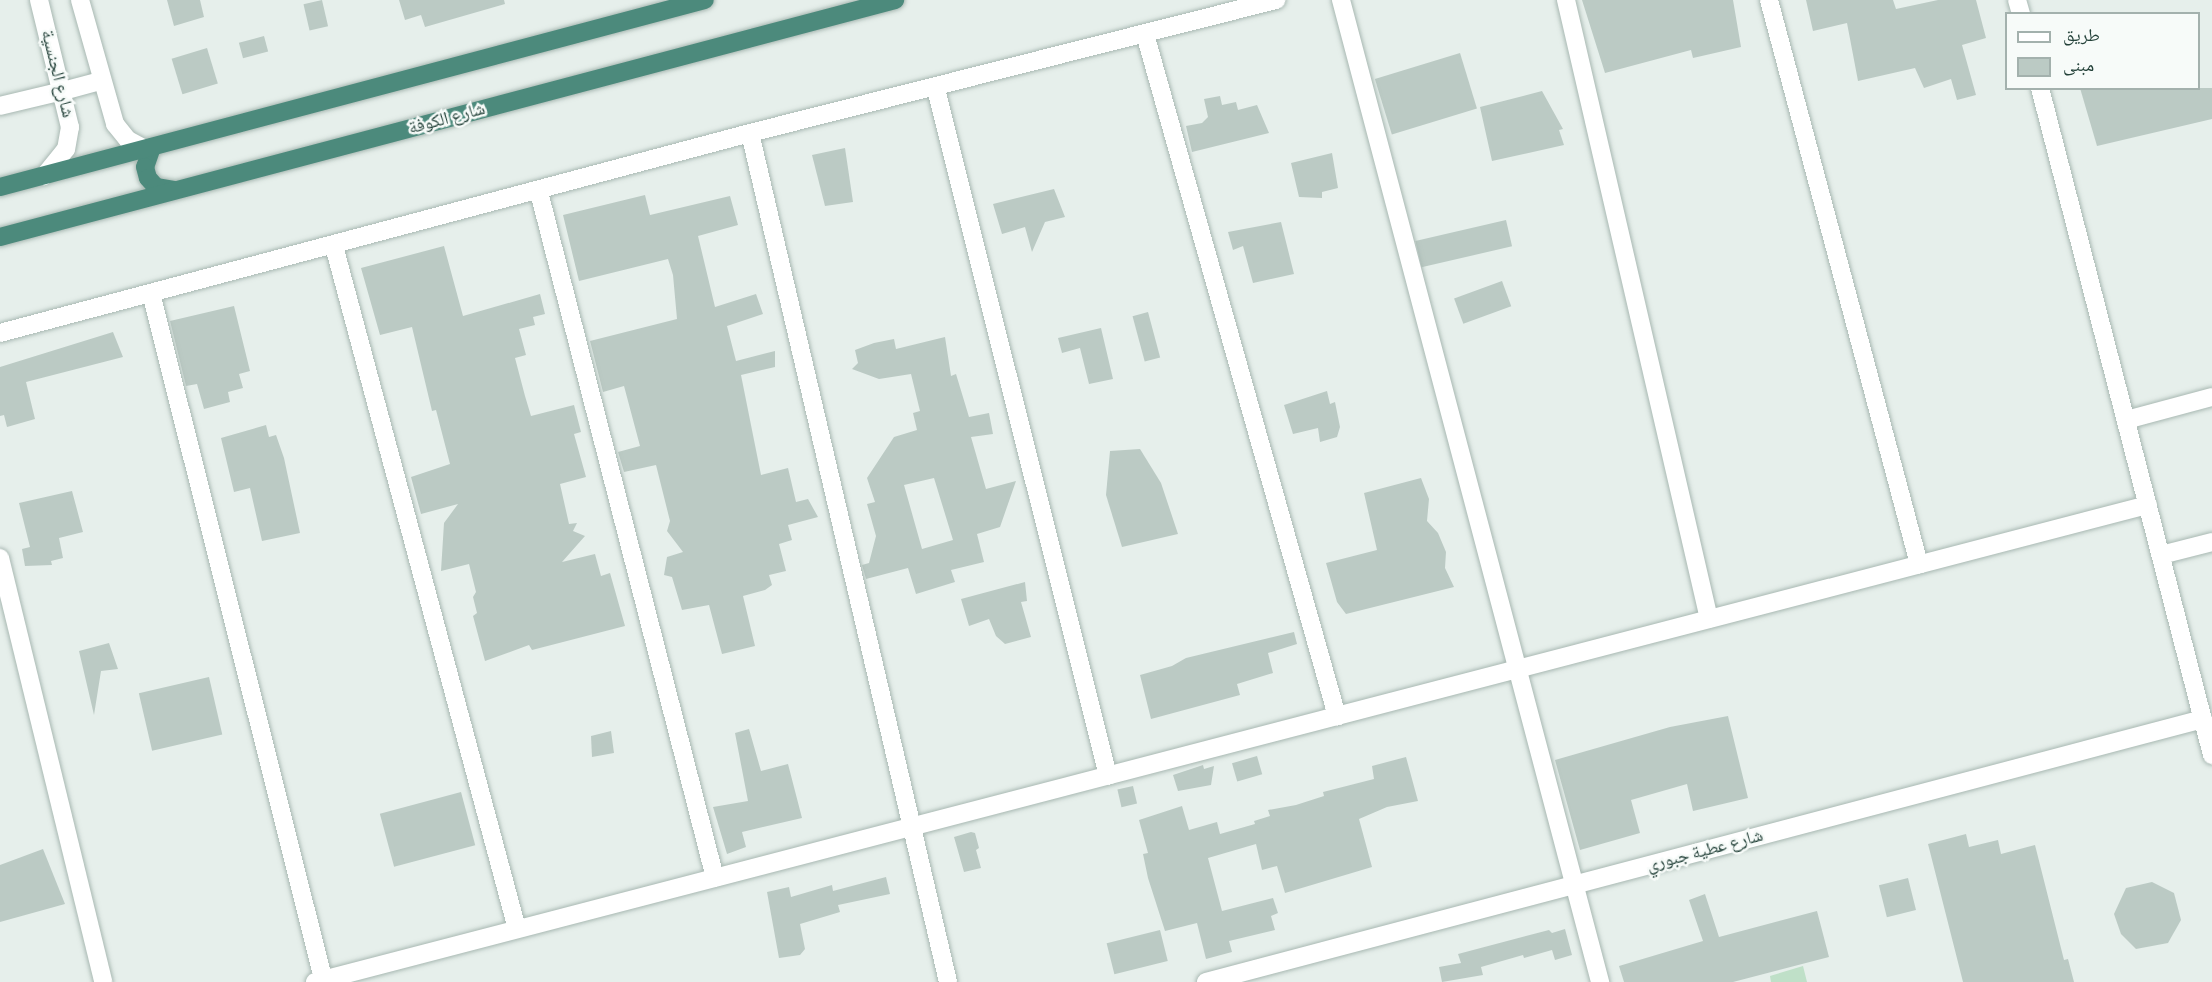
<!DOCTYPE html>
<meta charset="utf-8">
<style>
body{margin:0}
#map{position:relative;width:2212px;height:982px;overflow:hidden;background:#e6efeb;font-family:"Source Sans 3","Noto Naskh Arabic",sans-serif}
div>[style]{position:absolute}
.green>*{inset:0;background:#bfe0c8}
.building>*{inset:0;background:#bbcac4;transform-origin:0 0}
.roads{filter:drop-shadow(0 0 2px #a8b8b2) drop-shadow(0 0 2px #a8b8b2)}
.minor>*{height:18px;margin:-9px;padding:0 9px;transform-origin:9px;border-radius:9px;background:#fff}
.tertiary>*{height:18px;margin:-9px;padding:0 9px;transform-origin:9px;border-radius:9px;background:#fff}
.secondary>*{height:18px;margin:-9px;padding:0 9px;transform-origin:9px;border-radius:9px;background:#fff}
.trunk>*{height:18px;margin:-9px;padding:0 9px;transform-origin:9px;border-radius:9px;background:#4c8a7c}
span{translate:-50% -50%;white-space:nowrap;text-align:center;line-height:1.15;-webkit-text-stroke:5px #f7fbf9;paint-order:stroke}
.street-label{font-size:18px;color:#24423a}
.legend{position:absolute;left:2005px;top:12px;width:195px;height:78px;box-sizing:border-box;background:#f7fbf9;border:2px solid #a3b1ad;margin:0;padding:8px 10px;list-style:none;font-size:18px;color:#24423a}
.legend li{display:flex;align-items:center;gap:12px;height:30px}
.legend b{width:30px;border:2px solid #a3b1ad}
</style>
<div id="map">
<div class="green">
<i style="clip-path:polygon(1803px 966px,1807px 982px,1771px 982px,1770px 976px)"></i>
</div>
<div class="building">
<i style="clip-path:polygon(167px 0,200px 0,204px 17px,174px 26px)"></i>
<i style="left:322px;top:0;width:27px;height:19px;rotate:77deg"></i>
<i style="clip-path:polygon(399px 0,504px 0,505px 4px,425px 27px,421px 15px,405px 20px)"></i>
<i style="clip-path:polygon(1582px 0,1733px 0,1741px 47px,1693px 58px,1691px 50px,1605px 73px)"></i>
<i style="clip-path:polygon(1806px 0,1893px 0,1896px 9px,1938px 0,1976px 0,1986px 38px,1962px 45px,1976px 95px,1957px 100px,1951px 79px,1924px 88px,1915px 68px,1858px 81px,1847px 23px,1813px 31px)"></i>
<i style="left:264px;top:36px;width:16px;height:26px;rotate:75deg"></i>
<i style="left:207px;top:48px;width:37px;height:37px;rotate:73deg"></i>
<i style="left:1460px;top:53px;width:58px;height:89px;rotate:73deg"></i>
<i style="clip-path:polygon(2080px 88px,2212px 88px,2212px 119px,2097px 146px)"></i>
<i style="clip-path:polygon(1542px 91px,1563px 129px,1559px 130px,1564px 145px,1492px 161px,1480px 107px)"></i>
<i style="clip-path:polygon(1220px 96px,1222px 105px,1236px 102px,1238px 110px,1257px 105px,1269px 133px,1192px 152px,1186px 126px,1202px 123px,1208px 117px,1204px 99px)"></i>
<i style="clip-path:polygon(845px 148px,853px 202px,825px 206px,812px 155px)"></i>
<i style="clip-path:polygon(1332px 153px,1338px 188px,1322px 192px,1322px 198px,1299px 197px,1291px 163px)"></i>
<i style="clip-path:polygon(1054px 189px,1065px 217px,1045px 222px,1032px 252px,1025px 227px,1002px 234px,993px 204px)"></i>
<i style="clip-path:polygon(645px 195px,650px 215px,730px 196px,738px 225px,698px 236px,715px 307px,756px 294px,763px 314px,727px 326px,736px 361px,775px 351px,775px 367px,741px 375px,761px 475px,788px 468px,796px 502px,808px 499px,818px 517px,788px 525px,792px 540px,779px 544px,786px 571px,769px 575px,772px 585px,765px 590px,743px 596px,755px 646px,722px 654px,709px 605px,682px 610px,672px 577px,664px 575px,667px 557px,683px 552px,667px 531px,670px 521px,656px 465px,624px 472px,618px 452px,640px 446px,624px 386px,603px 392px,590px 341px,677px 319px,673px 275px,668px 259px,579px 281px,563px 215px)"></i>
<i style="left:1506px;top:220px;width:27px;height:93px;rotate:77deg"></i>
<i style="clip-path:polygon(1281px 222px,1294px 274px,1253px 283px,1243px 246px,1233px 250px,1228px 232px)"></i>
<i style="clip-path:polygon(444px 246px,463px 316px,540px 294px,545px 314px,533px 317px,535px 325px,519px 329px,526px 355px,515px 358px,525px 396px,531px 416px,574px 405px,581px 432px,574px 434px,586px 477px,560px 484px,569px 524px,577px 523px,573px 531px,585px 536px,562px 562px,595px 554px,601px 576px,610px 573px,625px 626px,532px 650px,529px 645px,485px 661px,473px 616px,477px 613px,473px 597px,476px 592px,469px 564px,441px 571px,444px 523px,458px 504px,421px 514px,411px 477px,450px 464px,436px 410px,432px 411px,412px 327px,380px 335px,361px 268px)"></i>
<i style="left:1502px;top:281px;width:27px;height:51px;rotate:70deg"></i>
<i style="clip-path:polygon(234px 306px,250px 371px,239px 374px,243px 388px,228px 392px,230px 402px,204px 409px,197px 384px,186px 386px,170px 321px)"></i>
<i style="left:1148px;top:312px;width:47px;height:16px;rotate:75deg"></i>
<i style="clip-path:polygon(1101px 328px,1113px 379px,1089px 384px,1080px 348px,1062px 353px,1058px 338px)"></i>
<i style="clip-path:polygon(113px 332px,123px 357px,26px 382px,35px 419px,7px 427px,4px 415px,0 416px,0 367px)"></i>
<i style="clip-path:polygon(evenodd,945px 337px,951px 376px,956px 374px,969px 417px,989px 413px,993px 434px,971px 437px,986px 489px,1016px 481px,1000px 527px,977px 534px,984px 562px,951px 570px,955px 582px,916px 594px,908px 568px,866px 579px,862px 565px,869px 563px,876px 536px,867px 504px,875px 502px,867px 478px,894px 437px,917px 430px,913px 413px,920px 411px,911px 374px,879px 379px,852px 369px,858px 363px,855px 350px,874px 343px,894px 339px,896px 349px,945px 337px,934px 478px,953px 540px,922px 549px,904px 485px,934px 478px)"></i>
<i style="clip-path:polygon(1327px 391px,1330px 404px,1335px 402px,1340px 427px,1337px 437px,1320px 442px,1318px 428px,1293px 434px,1284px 405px)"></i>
<i style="clip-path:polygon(266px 425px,269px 437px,276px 435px,284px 458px,300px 533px,262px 541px,250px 488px,234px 492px,221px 438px)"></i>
<i style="clip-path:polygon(1140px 449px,1161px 483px,1178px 534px,1122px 547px,1106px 495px,1110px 451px)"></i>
<i style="clip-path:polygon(1421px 478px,1429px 499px,1427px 521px,1438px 533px,1446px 552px,1445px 568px,1454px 587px,1346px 614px,1337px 602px,1326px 563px,1377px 550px,1364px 493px)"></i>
<i style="clip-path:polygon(72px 491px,83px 532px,59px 538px,63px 558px,51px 561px,52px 565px,25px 566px,22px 549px,30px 547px,19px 503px)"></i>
<i style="clip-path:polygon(1025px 582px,1027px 601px,1021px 602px,1031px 637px,1005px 644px,996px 636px,989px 619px,969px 626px,961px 599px)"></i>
<i style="clip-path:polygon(1294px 632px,1297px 644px,1268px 653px,1273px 673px,1237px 684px,1240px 695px,1151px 719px,1140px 675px,1172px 666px,1186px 658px)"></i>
<i style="clip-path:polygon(109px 643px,118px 669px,101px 671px,94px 715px,79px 651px)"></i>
<i style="left:209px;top:677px;width:59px;height:72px;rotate:77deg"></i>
<i style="clip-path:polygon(1728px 716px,1748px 798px,1693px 811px,1687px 784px,1631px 800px,1640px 833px,1580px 850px,1555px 760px,1670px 727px)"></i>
<i style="clip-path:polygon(749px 729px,761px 771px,788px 764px,802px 818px,742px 832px,746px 847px,727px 854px,713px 807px,748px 801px,735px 733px)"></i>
<i style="clip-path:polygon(611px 731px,614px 753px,592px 757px,591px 736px)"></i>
<i style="left:1257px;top:756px;width:19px;height:26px;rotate:74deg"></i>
<i style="clip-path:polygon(1406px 757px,1418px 801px,1387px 807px,1359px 819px,1372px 867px,1285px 893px,1277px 866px,1262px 870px,1256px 844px,1208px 858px,1222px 911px,1273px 898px,1278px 913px,1271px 916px,1275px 930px,1229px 941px,1232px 952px,1206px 959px,1197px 923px,1165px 931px,1148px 878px,1143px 854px,1148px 853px,1139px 820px,1182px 806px,1189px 830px,1217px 822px,1220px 834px,1255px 824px,1254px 821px,1270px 816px,1268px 810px,1296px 805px,1324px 796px,1323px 792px,1374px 779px,1372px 766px)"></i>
<i style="clip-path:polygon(1203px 765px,1204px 769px,1214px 766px,1211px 785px,1178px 791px,1173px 775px)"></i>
<i style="left:1133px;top:786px;width:18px;height:16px;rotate:77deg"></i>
<i style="left:461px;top:792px;width:55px;height:84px;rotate:75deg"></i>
<i style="clip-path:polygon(971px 832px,975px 833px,979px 848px,976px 850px,981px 868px,964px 872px,954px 837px)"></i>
<i style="clip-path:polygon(1966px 834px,1969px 847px,1998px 840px,2001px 854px,2035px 845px,2064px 960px,2068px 959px,2074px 982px,1963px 982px,1928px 844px)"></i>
<i style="clip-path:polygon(43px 849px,65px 904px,0 922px,0 865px)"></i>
<i style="clip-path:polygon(886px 877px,890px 894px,838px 905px,840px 912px,800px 924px,805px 949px,800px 955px,779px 958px,767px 892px,789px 887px,791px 897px,832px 885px,833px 891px)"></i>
<i style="left:1908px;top:878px;width:33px;height:30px;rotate:76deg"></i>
<i style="clip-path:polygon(2152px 882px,2174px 893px,2181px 920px,2168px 943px,2136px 949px,2121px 934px,2114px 914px,2126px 888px)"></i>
<i style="clip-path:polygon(1705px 894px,1719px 937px,1817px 911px,1829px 957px,1733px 982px,1624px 982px,1619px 966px,1703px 941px,1689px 900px)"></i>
<i style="clip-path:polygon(1565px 929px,1572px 955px,1555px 960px,1552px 950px,1524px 958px,1523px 955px,1481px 967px,1483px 975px,1442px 982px,1439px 967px,1461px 963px,1458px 954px,1549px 930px,1552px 933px)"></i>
<i style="left:1160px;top:930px;width:32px;height:55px;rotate:76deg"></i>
</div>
<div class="roads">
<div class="minor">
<i style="left:1341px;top:0;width:1016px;rotate:75.22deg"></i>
<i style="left:1566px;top:0;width:635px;rotate:76.99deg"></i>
<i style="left:1769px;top:0;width:584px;rotate:75.11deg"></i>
<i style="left:1145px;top:34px;width:709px;rotate:74.28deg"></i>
<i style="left:936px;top:89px;width:708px;rotate:75.94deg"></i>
<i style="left:0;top:106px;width:65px;rotate:-13.4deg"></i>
<i style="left:750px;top:133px;width:872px;rotate:76.87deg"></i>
<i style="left:539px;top:192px;width:708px;rotate:75.61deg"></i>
<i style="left:334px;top:246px;width:707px;rotate:75deg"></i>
<i style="left:151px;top:293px;width:710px;rotate:75.91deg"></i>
<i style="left:2126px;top:420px;width:89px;rotate:-15deg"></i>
<i style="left:2161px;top:555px;width:53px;rotate:-14.3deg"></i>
<i style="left:0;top:558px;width:436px;rotate:76.3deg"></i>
<i style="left:315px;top:982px;width:1894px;rotate:-14.59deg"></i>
<i style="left:1206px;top:982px;width:1031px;rotate:-14.78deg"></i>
</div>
<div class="tertiary">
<i style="left:2017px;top:0;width:15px;rotate:74deg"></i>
<i style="left:2040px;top:88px;width:689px;rotate:75.54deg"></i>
<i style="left:0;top:333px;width:776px;rotate:-14.93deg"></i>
<i style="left:750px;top:133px;width:543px;rotate:-14.19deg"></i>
</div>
<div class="secondary">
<i style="left:39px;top:0;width:131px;rotate:76.3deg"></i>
<i style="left:70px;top:127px;width:22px;rotate:100deg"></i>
<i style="left:66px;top:149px;width:35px;rotate:129deg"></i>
<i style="left:80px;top:0;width:129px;rotate:74.2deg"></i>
<i style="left:115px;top:124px;width:21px;rotate:51deg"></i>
<i style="left:128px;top:140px;width:17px;rotate:28deg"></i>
<i style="left:63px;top:91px;width:39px;rotate:-15deg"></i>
</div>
<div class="trunk">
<i style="left:152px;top:147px;width:21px;rotate:109deg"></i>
<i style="left:145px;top:167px;width:11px;rotate:75deg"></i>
<i style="left:148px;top:178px;width:12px;rotate:48deg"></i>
<i style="left:156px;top:187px;width:18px;rotate:9deg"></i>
<i style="left:0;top:187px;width:729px;rotate:-14.86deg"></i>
<i style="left:0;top:237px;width:926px;rotate:-14.83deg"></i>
</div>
</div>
<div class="street-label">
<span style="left:57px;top:74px;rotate:76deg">شارع الجنسية</span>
<span style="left:447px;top:119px;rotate:-15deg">شارع الكوفة</span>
<span style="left:1705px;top:851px;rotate:-15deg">شارع عطية جبوري</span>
</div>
<ul class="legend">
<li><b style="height:8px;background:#fff"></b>طريق</li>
<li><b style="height:16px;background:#bbcac4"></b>مبنى</li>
</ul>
</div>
